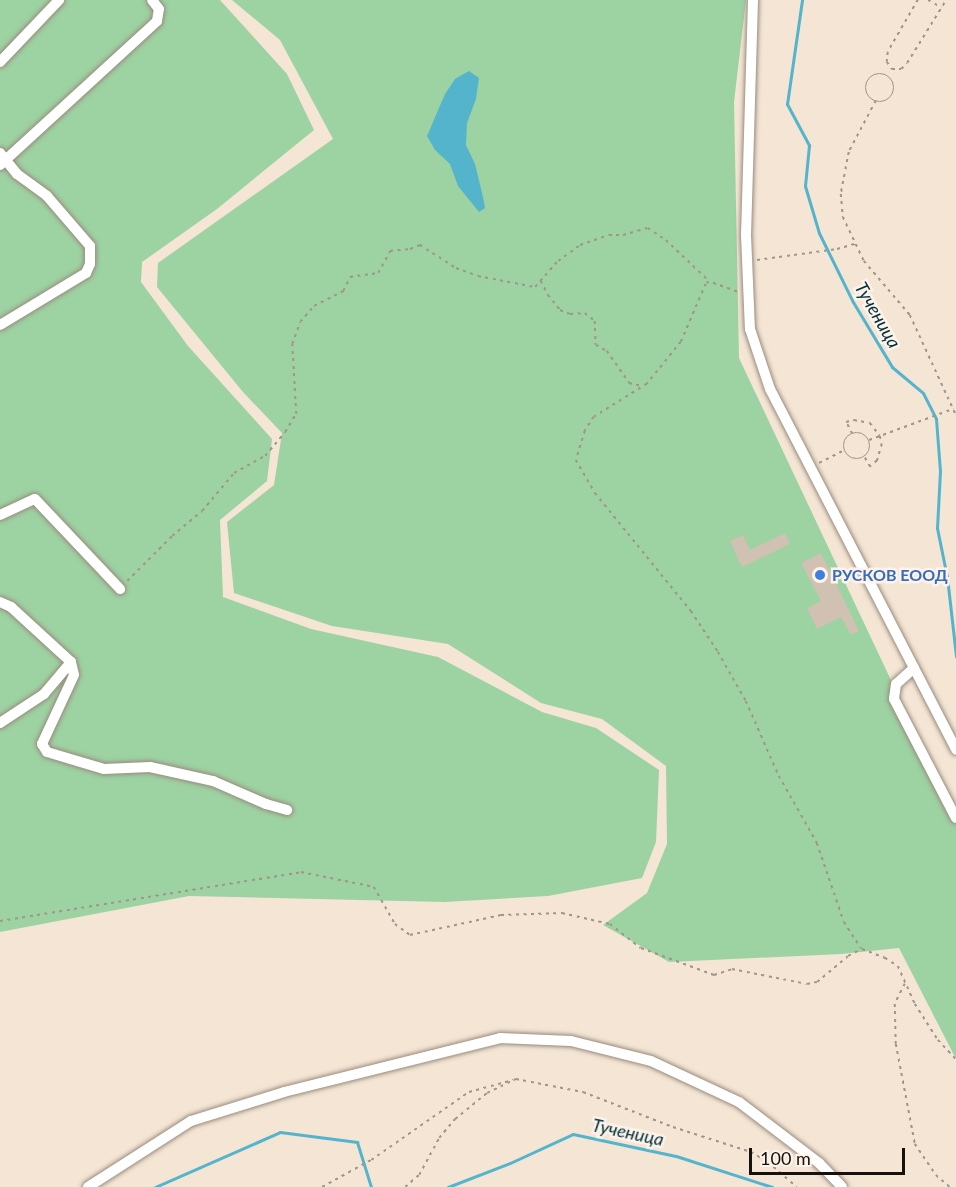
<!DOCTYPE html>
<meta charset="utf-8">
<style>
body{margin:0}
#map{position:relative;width:956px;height:1187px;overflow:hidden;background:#f4e5d5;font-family:Lato,sans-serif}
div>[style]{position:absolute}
.green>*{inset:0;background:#9dd2a3}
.water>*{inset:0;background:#54b4cc}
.stream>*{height:3px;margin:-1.5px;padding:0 1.5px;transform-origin:1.5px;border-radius:1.5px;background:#54b4cc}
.building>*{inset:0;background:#d0c1b2}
.path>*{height:1.5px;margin-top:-0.75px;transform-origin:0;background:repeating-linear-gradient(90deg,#a09589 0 3px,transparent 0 7.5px)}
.path>.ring{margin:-0.75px;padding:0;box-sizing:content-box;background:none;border:1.5px solid #a09589;border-radius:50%}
.roads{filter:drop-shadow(0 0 2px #9a8c7e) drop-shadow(0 0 2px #9a8c7e)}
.minor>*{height:10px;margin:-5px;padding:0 5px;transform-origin:5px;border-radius:5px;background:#fff}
.dots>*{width:16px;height:16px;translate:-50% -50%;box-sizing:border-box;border:3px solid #fdf3ea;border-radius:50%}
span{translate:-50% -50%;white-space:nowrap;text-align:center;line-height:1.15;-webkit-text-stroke:5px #fdf3ea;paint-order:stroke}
.shop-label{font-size:16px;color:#366cbe;font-weight:700}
.left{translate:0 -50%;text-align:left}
.water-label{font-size:18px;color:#01313b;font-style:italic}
.scale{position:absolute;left:749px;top:1148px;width:156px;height:27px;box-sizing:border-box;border:3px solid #16110c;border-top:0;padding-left:8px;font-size:18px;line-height:21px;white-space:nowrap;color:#16110c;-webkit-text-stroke:4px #fdf3ea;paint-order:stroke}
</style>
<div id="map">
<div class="green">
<i style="clip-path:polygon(0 0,220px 0,287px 74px,314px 130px,217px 209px,142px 262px,141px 282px,188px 346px,272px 439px,267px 481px,220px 520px,223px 597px,311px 629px,438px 657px,542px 712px,596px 728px,659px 770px,656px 842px,642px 878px,548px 896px,444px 902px,189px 896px,0 932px)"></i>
<i style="clip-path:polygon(232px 0,746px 0,734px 102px,739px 358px,956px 818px,956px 1059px,899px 948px,841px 954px,669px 962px,603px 925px,647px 893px,667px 844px,666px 766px,602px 719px,541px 703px,448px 644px,332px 626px,234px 593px,227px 522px,274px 485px,282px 433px,243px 392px,157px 287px,158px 263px,333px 139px,280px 40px)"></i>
</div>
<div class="water">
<i style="clip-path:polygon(469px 71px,479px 78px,476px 99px,467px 123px,466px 145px,475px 164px,483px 197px,485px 208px,479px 212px,458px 186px,450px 164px,435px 150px,427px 136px,445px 94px,455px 79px)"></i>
</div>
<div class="stream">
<i style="left:802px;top:0;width:105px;rotate:98.2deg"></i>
<i style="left:787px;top:104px;width:47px;rotate:61.8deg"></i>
<i style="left:809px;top:145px;width:41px;rotate:95.6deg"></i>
<i style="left:805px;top:186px;width:49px;rotate:73.4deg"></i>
<i style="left:819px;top:233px;width:77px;rotate:63.8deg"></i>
<i style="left:853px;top:302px;width:76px;rotate:59deg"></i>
<i style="left:892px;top:367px;width:40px;rotate:40deg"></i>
<i style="left:923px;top:393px;width:29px;rotate:63deg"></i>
<i style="left:936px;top:419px;width:52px;rotate:85.6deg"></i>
<i style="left:940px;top:471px;width:57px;rotate:93deg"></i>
<i style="left:937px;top:528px;width:50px;rotate:78.5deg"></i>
<i style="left:947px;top:577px;width:80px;rotate:83.5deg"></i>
<i style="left:155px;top:1187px;width:137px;rotate:-23.7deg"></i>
<i style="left:280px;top:1132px;width:78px;rotate:7.4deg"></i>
<i style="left:357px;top:1142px;width:47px;rotate:72.7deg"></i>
<i style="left:448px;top:1187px;width:66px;rotate:-21.2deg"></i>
<i style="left:510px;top:1163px;width:69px;rotate:-24.7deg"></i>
<i style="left:573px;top:1134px;width:105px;rotate:12.1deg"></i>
<i style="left:676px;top:1156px;width:101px;rotate:17.9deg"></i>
</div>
<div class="building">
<i style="clip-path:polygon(785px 533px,790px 544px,742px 567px,730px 541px,743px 535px,750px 550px)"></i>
<i style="clip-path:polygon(821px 553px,859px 631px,851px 635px,841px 617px,817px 629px,807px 608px,821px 601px,801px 563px)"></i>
</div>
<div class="path">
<i style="left:918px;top:0;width:60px;rotate:120deg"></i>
<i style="left:888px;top:52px;width:10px;rotate:96deg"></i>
<i style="left:887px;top:62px;width:9px;rotate:54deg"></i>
<i style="left:892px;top:69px;width:9px"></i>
<i style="left:901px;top:69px;width:8px;rotate:-45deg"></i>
<i style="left:907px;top:63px;width:74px;rotate:-58.2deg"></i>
<i style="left:928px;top:0;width:15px;rotate:28deg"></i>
<i class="ring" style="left:866px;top:74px;width:26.5px;height:26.5px"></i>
<i style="left:876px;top:101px;width:58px;rotate:117.9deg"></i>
<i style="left:849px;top:152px;width:43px;rotate:100.8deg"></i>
<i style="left:841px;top:194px;width:23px;rotate:85deg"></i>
<i style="left:843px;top:217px;width:49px;rotate:64.5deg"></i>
<i style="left:864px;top:261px;width:71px;rotate:49.6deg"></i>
<i style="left:910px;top:315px;width:110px;rotate:65.3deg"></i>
<i style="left:757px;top:260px;width:81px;rotate:-7.8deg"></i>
<i style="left:837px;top:249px;width:19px;rotate:-16deg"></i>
<i style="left:541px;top:281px;width:16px;rotate:63deg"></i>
<i style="left:548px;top:295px;width:19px;rotate:51deg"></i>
<i style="left:560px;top:310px;width:11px;rotate:22deg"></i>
<i style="left:570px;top:314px;width:15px;rotate:-4deg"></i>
<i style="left:585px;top:313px;width:13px;rotate:39deg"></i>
<i style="left:595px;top:321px;width:24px;rotate:88deg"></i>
<i style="left:596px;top:345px;width:13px;rotate:29deg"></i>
<i style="left:607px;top:351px;width:39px;rotate:55deg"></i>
<i style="left:629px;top:383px;width:14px;rotate:12deg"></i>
<i style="left:737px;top:292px;width:30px;rotate:-160deg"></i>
<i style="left:709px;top:282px;width:4px;rotate:146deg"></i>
<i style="left:706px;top:284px;width:63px;rotate:113.3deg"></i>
<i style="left:681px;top:342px;width:54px;rotate:129deg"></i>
<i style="left:647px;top:384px;width:62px;rotate:148.1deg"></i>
<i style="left:594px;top:417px;width:17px;rotate:123deg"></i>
<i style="left:585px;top:431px;width:30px;rotate:107deg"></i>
<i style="left:576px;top:460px;width:38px;rotate:60deg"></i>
<i style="left:595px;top:493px;width:152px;rotate:50.9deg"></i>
<i style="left:691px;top:611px;width:49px;rotate:56.6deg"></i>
<i style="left:718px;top:652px;width:56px;rotate:60.3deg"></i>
<i style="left:746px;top:701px;width:82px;rotate:66.3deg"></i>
<i style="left:779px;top:776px;width:77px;rotate:60.4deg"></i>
<i style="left:817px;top:843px;width:83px;rotate:71.1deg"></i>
<i style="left:844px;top:922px;width:31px;rotate:57deg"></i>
<i class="ring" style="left:844px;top:433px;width:24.5px;height:24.5px"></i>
<i style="left:852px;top:434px;width:13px;rotate:-117deg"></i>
<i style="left:846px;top:422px;width:8px;rotate:-14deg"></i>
<i style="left:854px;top:420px;width:16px;rotate:11deg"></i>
<i style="left:870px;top:423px;width:16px;rotate:52deg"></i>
<i style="left:880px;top:436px;width:8px;rotate:76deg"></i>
<i style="left:882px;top:444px;width:18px;rotate:106deg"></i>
<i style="left:877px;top:461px;width:9px;rotate:139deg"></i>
<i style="left:870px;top:467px;width:12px;rotate:-121deg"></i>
<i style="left:869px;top:440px;width:90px;rotate:-20.3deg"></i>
<i style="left:819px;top:463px;width:28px;rotate:-27deg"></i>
<i style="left:127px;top:581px;width:64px;rotate:-45deg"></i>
<i style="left:172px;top:536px;width:39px;rotate:-40deg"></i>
<i style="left:202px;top:511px;width:50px;rotate:-49.9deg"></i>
<i style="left:234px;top:473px;width:35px;rotate:-29deg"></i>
<i style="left:265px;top:456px;width:31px;rotate:-50deg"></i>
<i style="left:285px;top:432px;width:21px;rotate:-59deg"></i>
<i style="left:296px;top:414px;width:70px;rotate:-93.3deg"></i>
<i style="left:292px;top:344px;width:23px;rotate:-70deg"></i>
<i style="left:300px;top:322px;width:21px;rotate:-49deg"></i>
<i style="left:314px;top:306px;width:33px;rotate:-27deg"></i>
<i style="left:343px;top:291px;width:16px;rotate:-63deg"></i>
<i style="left:350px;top:277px;width:28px;rotate:-8deg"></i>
<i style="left:378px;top:273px;width:25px;rotate:-61deg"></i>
<i style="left:390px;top:251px;width:20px;rotate:-6deg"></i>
<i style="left:410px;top:249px;width:11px;rotate:-22deg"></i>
<i style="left:420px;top:245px;width:43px;rotate:32.6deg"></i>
<i style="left:456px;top:268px;width:23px;rotate:20deg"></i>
<i style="left:478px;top:276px;width:58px;rotate:10.9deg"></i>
<i style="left:535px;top:287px;width:35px;rotate:-49deg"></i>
<i style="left:558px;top:261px;width:27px;rotate:-36deg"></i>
<i style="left:580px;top:245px;width:31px;rotate:-19deg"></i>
<i style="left:609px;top:235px;width:14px"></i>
<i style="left:623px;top:235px;width:26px;rotate:-16deg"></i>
<i style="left:648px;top:228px;width:22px;rotate:34deg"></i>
<i style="left:666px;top:240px;width:59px;rotate:43.6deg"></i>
<i style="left:0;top:921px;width:305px;rotate:-9.2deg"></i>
<i style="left:301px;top:872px;width:75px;rotate:11.6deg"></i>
<i style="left:374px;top:887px;width:43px;rotate:60.4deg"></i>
<i style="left:395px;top:924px;width:19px;rotate:36deg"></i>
<i style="left:410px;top:935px;width:93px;rotate:-12.4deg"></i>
<i style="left:501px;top:915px;width:61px;rotate:-1.9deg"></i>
<i style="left:562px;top:913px;width:49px;rotate:12.9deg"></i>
<i style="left:610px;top:924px;width:39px;rotate:38deg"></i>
<i style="left:641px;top:948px;width:78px;rotate:20.3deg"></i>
<i style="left:714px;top:975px;width:19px;rotate:-18deg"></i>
<i style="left:732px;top:969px;width:76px;rotate:11.3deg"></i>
<i style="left:807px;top:984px;width:10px;rotate:-11deg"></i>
<i style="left:817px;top:982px;width:40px;rotate:-40deg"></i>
<i style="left:848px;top:956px;width:16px;rotate:-27deg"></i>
<i style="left:862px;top:949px;width:25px;rotate:21deg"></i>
<i style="left:885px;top:958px;width:15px;rotate:32deg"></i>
<i style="left:898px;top:966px;width:42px;rotate:65.9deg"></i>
<i style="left:915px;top:1004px;width:43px;rotate:57.4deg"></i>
<i style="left:938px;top:1040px;width:26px;rotate:47deg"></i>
<i style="left:905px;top:984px;width:22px;rotate:117deg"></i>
<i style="left:895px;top:1004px;width:40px;rotate:88.6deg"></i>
<i style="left:896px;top:1044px;width:102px;rotate:79.2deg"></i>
<i style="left:915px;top:1144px;width:37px;rotate:56deg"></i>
<i style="left:936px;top:1175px;width:18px;rotate:41deg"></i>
<i style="left:322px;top:1187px;width:56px;rotate:-28.9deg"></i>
<i style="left:371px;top:1160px;width:119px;rotate:-34.8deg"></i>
<i style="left:469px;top:1092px;width:46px;rotate:-15.3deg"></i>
<i style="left:405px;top:1187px;width:18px;rotate:-41deg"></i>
<i style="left:419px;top:1175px;width:42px;rotate:-61.6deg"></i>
<i style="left:439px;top:1138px;width:25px;rotate:-50deg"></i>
<i style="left:455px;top:1119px;width:41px;rotate:-39.1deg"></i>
<i style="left:487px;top:1093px;width:32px;rotate:-26deg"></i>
<i style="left:516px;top:1079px;width:68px;rotate:11deg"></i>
<i style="left:583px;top:1092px;width:97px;rotate:21.3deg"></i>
<i style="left:673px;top:1127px;width:82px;rotate:17.8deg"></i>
<i style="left:751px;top:1152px;width:20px;rotate:30deg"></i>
<i style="left:768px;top:1162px;width:38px;rotate:41deg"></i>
</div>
<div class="roads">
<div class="minor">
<i style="left:753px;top:0;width:235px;rotate:91.7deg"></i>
<i style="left:746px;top:235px;width:94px;rotate:87.6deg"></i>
<i style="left:750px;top:329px;width:63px;rotate:71.6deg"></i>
<i style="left:770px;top:389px;width:406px;rotate:62.7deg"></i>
<i style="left:0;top:62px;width:86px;rotate:-46.4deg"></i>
<i style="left:0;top:153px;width:27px;rotate:51deg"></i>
<i style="left:17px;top:174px;width:37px;rotate:36deg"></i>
<i style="left:47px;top:196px;width:66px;rotate:49.3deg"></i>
<i style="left:90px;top:246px;width:18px;rotate:90deg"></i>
<i style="left:90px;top:264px;width:10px;rotate:114deg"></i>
<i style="left:86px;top:273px;width:100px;rotate:148.8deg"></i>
<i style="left:0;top:165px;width:213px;rotate:-42.5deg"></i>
<i style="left:157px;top:21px;width:12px;rotate:-81deg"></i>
<i style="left:159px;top:9px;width:11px;rotate:-128deg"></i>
<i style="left:0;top:515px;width:38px;rotate:-25deg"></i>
<i style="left:35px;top:499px;width:124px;rotate:46.6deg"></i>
<i style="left:0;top:602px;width:12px;rotate:24deg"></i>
<i style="left:11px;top:607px;width:81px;rotate:42.5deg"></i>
<i style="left:71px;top:662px;width:13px;rotate:77deg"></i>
<i style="left:74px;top:675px;width:76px;rotate:114.9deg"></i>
<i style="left:42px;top:744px;width:9px;rotate:58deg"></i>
<i style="left:47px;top:752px;width:59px;rotate:16.6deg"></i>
<i style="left:104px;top:769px;width:46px;rotate:-2.5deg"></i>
<i style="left:150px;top:767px;width:65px;rotate:12.5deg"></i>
<i style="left:213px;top:781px;width:58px;rotate:23.5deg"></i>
<i style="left:266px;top:804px;width:22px;rotate:16deg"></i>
<i style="left:914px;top:668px;width:24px;rotate:138deg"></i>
<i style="left:896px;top:684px;width:15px;rotate:98deg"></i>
<i style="left:894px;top:699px;width:134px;rotate:62.5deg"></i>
<i style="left:0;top:723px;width:53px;rotate:-33.4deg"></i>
<i style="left:44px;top:694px;width:42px;rotate:-49.8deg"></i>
<i style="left:88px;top:1187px;width:122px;rotate:-32.7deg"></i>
<i style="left:191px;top:1121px;width:97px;rotate:-17.3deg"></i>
<i style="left:284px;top:1092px;width:223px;rotate:-14deg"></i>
<i style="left:500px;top:1038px;width:71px;rotate:2.4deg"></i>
<i style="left:571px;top:1041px;width:82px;rotate:14deg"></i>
<i style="left:651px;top:1061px;width:97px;rotate:25deg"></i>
<i style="left:739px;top:1102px;width:101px;rotate:37.3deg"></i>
<i style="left:819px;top:1163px;width:33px;rotate:46deg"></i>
</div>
</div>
<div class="dots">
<i style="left:820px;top:575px;background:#3f7fe0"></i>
</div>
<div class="shop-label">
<span class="left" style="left:832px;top:575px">РУСКОВ ЕООД</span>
</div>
<div class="water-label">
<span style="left:878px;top:315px;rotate:60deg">Тученица</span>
<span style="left:628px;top:1132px;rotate:12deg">Тученица</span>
</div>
<div class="scale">100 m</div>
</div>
